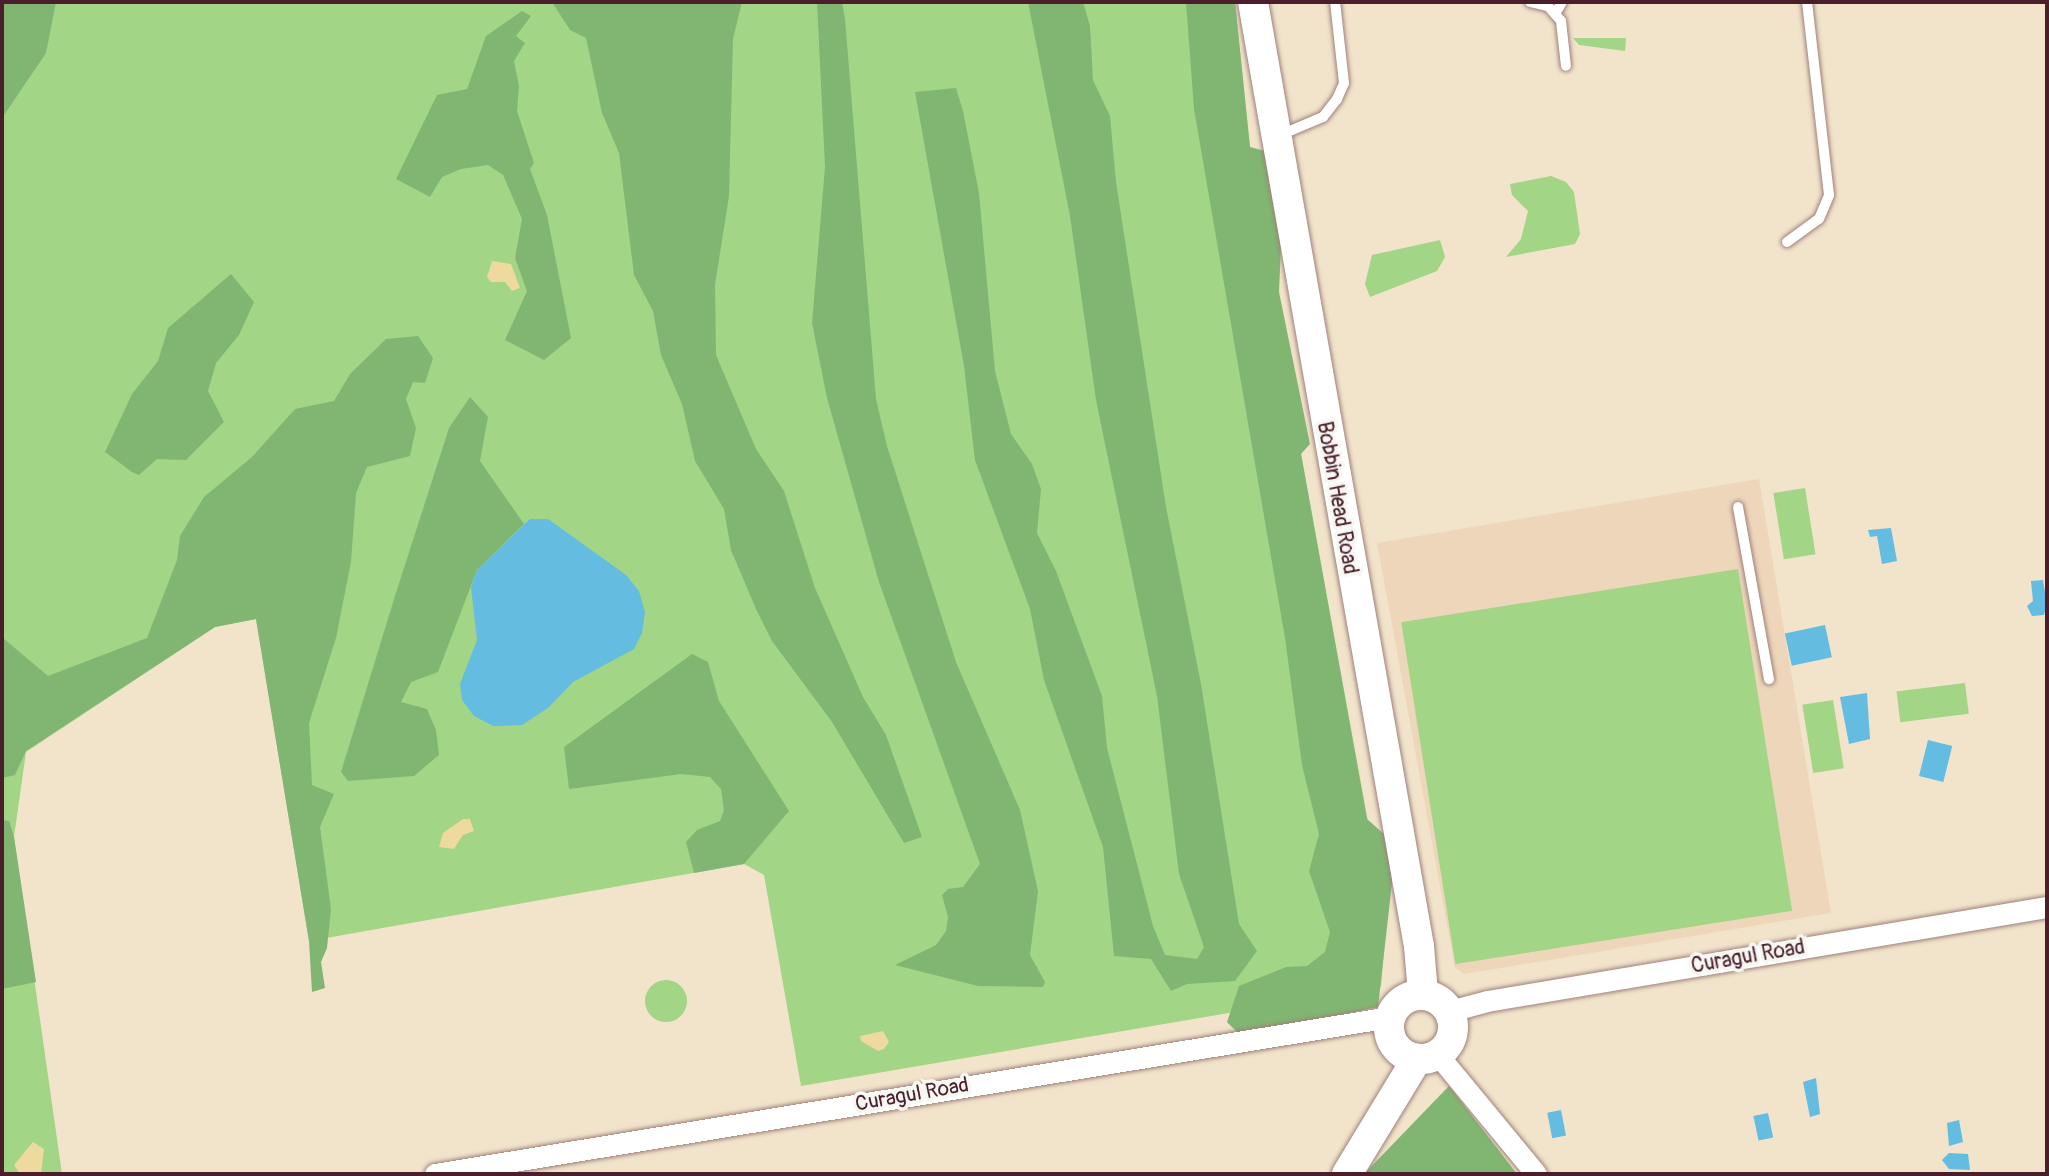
<!DOCTYPE html>
<style>
body{margin:0}
#map{position:relative;width:2049px;height:1176px;overflow:hidden;background:#f2e3cb;font-family:Pangolin,sans-serif}
div>[style]{position:absolute}
.built>*{inset:0;background:#eed6bb}
.green>*{inset:0;background:#a2d585;transform-origin:0 0}
.round{border-radius:50%}
.forest>*{inset:0;background:#81b672}
.sand>*{inset:0;background:#eeda9e}
.water>*{inset:0;background:#64bce1;transform-origin:0 0}
.roads{filter:drop-shadow(0 0 2px #9e817b) drop-shadow(0 0 2px #9e817b)}
.service>*{height:10px;margin:-5px;padding:0 5px;transform-origin:5px;border-radius:5px;background:#fff}
.minor>*{height:21px;margin:-10.5px;padding:0 10.5px;transform-origin:10.5px;border-radius:10.5px;background:#fff}
.secondary>*{height:30px;margin:-15px;padding:0 15px;transform-origin:15px;border-radius:15px;background:#fff}
.secondary>.ring{margin:-15px;padding:0;box-sizing:content-box;background:none;border:30px solid #fff;border-radius:50%}
span{translate:-50% -50%;white-space:nowrap;text-align:center;line-height:1.15;-webkit-text-stroke:7px #f6f6f2;paint-order:stroke}
.street-label{font-size:21px;color:#4a1f2b}
.frame{position:absolute;inset:0;border:4px solid #4a1f2b;pointer-events:none}
</style>
<div id="map">
<div class="built">
<i style="clip-path:polygon(1759px 479px,1831px 913px,1465px 974px,1455px 968px,1377px 543px)"></i>
</div>
<div class="green">
<i style="clip-path:polygon(2px 2px,1235px 2px,1256px 206px,1377px 871px,1384px 948px,1381px 987px,801px 1086px,764px 875px,744px 864px,309px 941px,256px 619px,215px 627px,26px 752px,14px 837px,62px 1174px,2px 1174px)"></i>
<i style="clip-path:polygon(1573px 38px,1626px 38px,1625px 51px,1579px 45px)"></i>
<i style="clip-path:polygon(1551px 176px,1566px 182px,1574px 192px,1580px 234px,1575px 244px,1506px 257px,1521px 239px,1528px 211px,1512px 195px,1510px 184px)"></i>
<i style="clip-path:polygon(1440px 240px,1445px 257px,1437px 271px,1370px 297px,1365px 284px,1372px 255px)"></i>
<i style="left:1805px;top:488px;width:67px;height:32px;rotate:81deg"></i>
<i style="left:1738px;top:569px;width:346px;height:341px;rotate:81deg"></i>
<i style="left:1965px;top:683px;width:31px;height:69px;rotate:83deg"></i>
<i style="left:1833px;top:700px;width:69px;height:31px;rotate:81deg"></i>
<i class="round" style="left:645px;top:980px;width:42px;height:42px"></i>
</div>
<div class="forest">
<i style="clip-path:polygon(2px 2px,56px 2px,46px 53px,2px 118px)"></i>
<i style="clip-path:polygon(552px 2px,742px 2px,733px 39px,729px 196px,715px 285px,716px 355px,756px 449px,784px 491px,815px 588px,863px 697px,886px 735px,922px 837px,904px 843px,832px 722px,772px 641px,756px 609px,731px 550px,724px 509px,695px 461px,682px 404px,661px 355px,653px 311px,634px 275px,619px 153px,602px 113px,586px 38px,570px 30px)"></i>
<i style="clip-path:polygon(817px 2px,842px 2px,845px 19px,876px 399px,887px 446px,956px 662px,1020px 810px,1038px 891px,1030px 955px,1045px 982px,1043px 987px,978px 986px,895px 965px,936px 945px,946px 931px,948px 917px,942px 895px,948px 889px,963px 887px,980px 864px,879px 582px,827px 398px,812px 323px,825px 167px)"></i>
<i style="clip-path:polygon(1028px 2px,1083px 2px,1090px 26px,1093px 80px,1110px 116px,1116px 182px,1166px 507px,1201px 684px,1239px 924px,1257px 951px,1235px 981px,1187px 984px,1171px 991px,1151px 959px,1114px 956px,1103px 847px,1044px 680px,1030px 609px,975px 460px,964px 366px,915px 92px,956px 88px,963px 111px,979px 193px,995px 371px,1011px 434px,1032px 464px,1041px 489px,1037px 533px,1056px 571px,1102px 696px,1107px 748px,1153px 926px,1165px 955px,1197px 959px,1204px 947px,1179px 874px,1157px 696px,1096px 400px,1070px 216px)"></i>
<i style="clip-path:polygon(1186px 2px,1235px 2px,1250px 147px,1285px 156px,1279px 292px,1310px 444px,1301px 454px,1367px 819px,1384px 834px,1393px 874px,1378px 1007px,1241px 1036px,1227px 1022px,1239px 986px,1286px 967px,1307px 966px,1325px 952px,1330px 932px,1309px 871px,1319px 834px,1302px 765px,1285px 638px,1194px 109px)"></i>
<i style="clip-path:polygon(522px 11px,531px 16px,516px 36px,525px 43px,514px 61px,519px 86px,517px 111px,534px 163px,530px 169px,547px 215px,571px 338px,544px 360px,505px 340px,527px 291px,515px 258px,522px 219px,503px 175px,488px 165px,461px 169px,442px 177px,430px 197px,396px 179px,437px 95px,467px 89px,486px 36px)"></i>
<i style="clip-path:polygon(231px 274px,254px 302px,239px 335px,216px 363px,208px 391px,224px 422px,186px 460px,157px 459px,139px 475px,132px 472px,105px 452px,132px 394px,158px 361px,168px 328px)"></i>
<i style="clip-path:polygon(418px 336px,433px 358px,425px 383px,413px 382px,406px 399px,416px 428px,410px 456px,367px 467px,356px 493px,351px 562px,336px 638px,309px 723px,312px 785px,334px 794px,320px 827px,331px 909px,327px 948px,321px 962px,325px 988px,312px 992px,309px 941px,256px 619px,215px 627px,26px 751px,15px 775px,2px 778px,2px 595px,3px 638px,48px 676px,147px 638px,177px 560px,180px 536px,204px 497px,252px 457px,295px 409px,334px 401px,350px 374px,386px 339px)"></i>
<i style="clip-path:polygon(470px 397px,488px 417px,480px 461px,524px 524px,477px 570px,438px 672px,411px 682px,401px 702px,427px 709px,436px 730px,439px 755px,414px 776px,348px 781px,341px 772px,395px 596px,449px 428px)"></i>
<i style="clip-path:polygon(692px 654px,708px 662px,719px 701px,789px 811px,744px 864px,694px 873px,686px 842px,697px 830px,720px 821px,724px 810px,721px 789px,710px 777px,681px 774px,569px 789px,564px 747px)"></i>
<i style="clip-path:polygon(2px 820px,9px 821px,14px 837px,36px 982px,2px 989px)"></i>
<i style="clip-path:polygon(1449px 1086px,1517px 1174px,1364px 1174px)"></i>
</div>
<div class="sand">
<i style="clip-path:polygon(492px 261px,511px 264px,520px 288px,512px 291px,505px 282px,491px 282px,487px 277px)"></i>
<i style="clip-path:polygon(463px 819px,470px 819px,474px 831px,463px 835px,454px 849px,439px 847px,443px 833px)"></i>
<i style="clip-path:polygon(883px 1031px,889px 1042px,884px 1049px,878px 1051px,861px 1041px,860px 1036px)"></i>
<i style="clip-path:polygon(33px 1142px,44px 1149px,41px 1174px,20px 1174px,14px 1165px)"></i>
</div>
<div class="water">
<i style="clip-path:polygon(530px 519px,548px 519px,626px 575px,639px 591px,645px 612px,642px 633px,634px 649px,573px 682px,548px 708px,522px 725px,493px 726px,474px 716px,462px 700px,460px 684px,477px 640px,471px 587px,477px 570px)"></i>
<i style="clip-path:polygon(1891px 528px,1897px 561px,1882px 564px,1877px 536px,1870px 537px,1868px 530px)"></i>
<i style="clip-path:polygon(2043px 580px,2047px 604px,2044px 615px,2032px 616px,2027px 606px,2033px 601px,2031px 581px)"></i>
<i style="left:1825px;top:625px;width:33px;height:41px;rotate:78deg"></i>
<i style="clip-path:polygon(1867px 693px,1870px 739px,1849px 744px,1840px 697px)"></i>
<i style="left:1928px;top:740px;width:25px;height:37px;rotate:14deg"></i>
<i style="clip-path:polygon(1816px 1078px,1820px 1114px,1810px 1117px,1803px 1082px)"></i>
<i style="left:1561px;top:1110px;width:26px;height:14px;rotate:79deg"></i>
<i style="left:1768px;top:1113px;width:25px;height:15px;rotate:78deg"></i>
<i style="clip-path:polygon(1959px 1120px,1963px 1142px,1949px 1146px,1947px 1123px)"></i>
<i style="clip-path:polygon(1949px 1153px,1968px 1154px,1970px 1170px,1949px 1169px,1942px 1160px)"></i>
</div>
<div class="roads">
<div class="service">
<i style="left:1530px;top:2px;width:18px;rotate:13deg"></i>
<i style="left:1548px;top:6px;width:20px;rotate:49deg"></i>
<i style="left:1561px;top:21px;width:45px;rotate:83.7deg"></i>
<i style="left:1555px;top:14px;width:14px;rotate:-60deg"></i>
<i style="left:1278px;top:136px;width:49px;rotate:-22.9deg"></i>
<i style="left:1323px;top:117px;width:23px;rotate:-52deg"></i>
<i style="left:1337px;top:99px;width:17px;rotate:-66deg"></i>
<i style="left:1344px;top:83px;width:81px;rotate:-96.3deg"></i>
<i style="left:1787px;top:242px;width:39px;rotate:-36deg"></i>
<i style="left:1819px;top:219px;width:26px;rotate:-67deg"></i>
<i style="left:1829px;top:195px;width:194px;rotate:-96.5deg"></i>
<i style="left:1738px;top:507px;width:175px;rotate:79.8deg"></i>
</div>
<div class="minor">
<i style="left:1450px;top:1011px;width:38px;rotate:-15deg"></i>
<i style="left:1487px;top:1001px;width:568px;rotate:-9.53deg"></i>
<i style="left:1438px;top:1055px;width:154px;rotate:50.5deg"></i>
<i style="left:435px;top:1174px;width:968px;rotate:-9.34deg"></i>
</div>
<div class="secondary">
<i style="left:1253px;top:2px;width:958px;rotate:80.03deg"></i>
<i style="left:1419px;top:946px;width:48px;rotate:85.2deg"></i>
<i class="ring" style="left:1389px;top:995px;width:34px;height:34px"></i>
<i style="left:1347px;top:1174px;width:135px;rotate:-58.7deg"></i>
</div>
</div>
<div class="street-label">
<span style="left:1337px;top:498px;rotate:80deg">Bobbin Head Road</span>
<span style="left:1748px;top:957px;rotate:-10deg">Curagul Road</span>
<span style="left:912px;top:1095px;rotate:-10deg">Curagul Road</span>
</div>
<div class="frame"></div>
</div>
